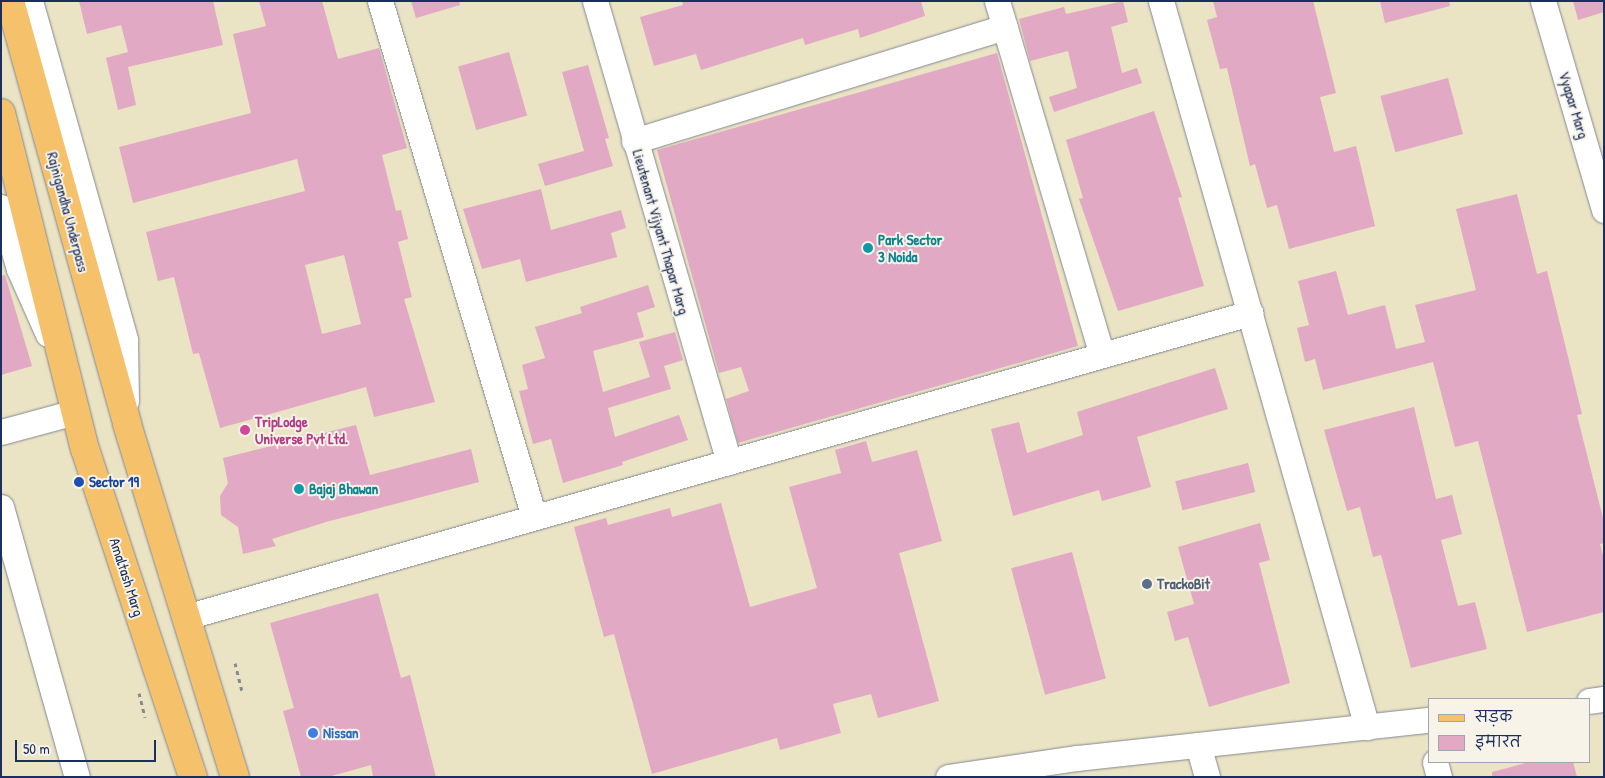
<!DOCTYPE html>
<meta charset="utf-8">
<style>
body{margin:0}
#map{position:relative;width:1605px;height:778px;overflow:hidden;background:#eae3c4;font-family:"Patrick Hand","Playpen Sans Deva",sans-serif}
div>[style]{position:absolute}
.building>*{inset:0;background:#e1a9c3;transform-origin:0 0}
.path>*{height:3px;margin-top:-1.5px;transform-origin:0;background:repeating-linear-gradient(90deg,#828991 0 4px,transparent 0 8px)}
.roads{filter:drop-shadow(0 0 1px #828991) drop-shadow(0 0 1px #828991)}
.minor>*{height:25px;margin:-12.5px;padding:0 12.5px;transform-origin:12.5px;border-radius:12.5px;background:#fff}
.major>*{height:28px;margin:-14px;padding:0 14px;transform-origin:14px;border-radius:14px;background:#f5c16b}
.dots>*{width:14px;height:14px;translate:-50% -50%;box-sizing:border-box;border:2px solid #f7f3e8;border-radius:50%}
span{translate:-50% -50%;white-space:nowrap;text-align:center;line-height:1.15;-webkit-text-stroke:4px #f7f3e8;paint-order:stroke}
.street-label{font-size:15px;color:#1b2f5e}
.culture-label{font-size:15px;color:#0d838f;font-weight:700}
.left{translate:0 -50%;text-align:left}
.hotel-label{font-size:15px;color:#b23c85;font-weight:700}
.transit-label{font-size:15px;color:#164399;font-weight:700}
.service-label{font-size:15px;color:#4e5e75;font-weight:700}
.shop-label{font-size:15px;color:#366cbe;font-weight:700}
.frame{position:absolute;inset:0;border:2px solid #1b2f5e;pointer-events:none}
.legend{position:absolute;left:1428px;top:698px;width:162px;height:65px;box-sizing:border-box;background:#f7f3e8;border:1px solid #9fa5b1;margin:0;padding:6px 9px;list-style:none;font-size:15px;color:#1b2f5e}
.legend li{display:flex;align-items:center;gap:10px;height:25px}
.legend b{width:25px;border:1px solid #9fa5b1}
.scale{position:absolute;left:15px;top:740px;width:141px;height:22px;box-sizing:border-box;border:2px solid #1b2f5e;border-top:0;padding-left:6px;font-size:15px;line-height:18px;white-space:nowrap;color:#1b2f5e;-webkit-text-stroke:4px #f7f3e8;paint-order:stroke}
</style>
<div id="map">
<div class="building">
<i style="clip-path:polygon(79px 1px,213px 1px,223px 45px,128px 67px,136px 105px,118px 110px,106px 58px,128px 52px,121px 25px,87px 34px)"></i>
<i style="clip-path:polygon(evenodd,259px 1px,322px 1px,338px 59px,379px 48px,407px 148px,382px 155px,396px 211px,401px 210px,408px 239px,398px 242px,412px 297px,404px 299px,435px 402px,374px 417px,366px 387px,220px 428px,199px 353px,193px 354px,174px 277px,158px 281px,146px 232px,305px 191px,297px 159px,133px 203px,119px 147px,251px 113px,233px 34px,266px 26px,259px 1px,344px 255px,361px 324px,322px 334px,305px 265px,344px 255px)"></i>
<i style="clip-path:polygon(411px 1px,459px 1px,460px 5px,416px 18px)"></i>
<i style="clip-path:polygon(682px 1px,921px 1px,925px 16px,860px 38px,858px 29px,805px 45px,803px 38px,701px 70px,696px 54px,654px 66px,640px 17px,683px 5px)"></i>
<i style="clip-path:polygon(1123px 1px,1128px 22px,1111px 27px,1122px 73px,1137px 68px,1142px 83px,1054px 112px,1049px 97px,1077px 88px,1068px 51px,1030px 61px,1019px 19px,1064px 7px,1066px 14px)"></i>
<i style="clip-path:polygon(1213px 1px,1313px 1px,1336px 93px,1320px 97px,1334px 152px,1356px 146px,1375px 226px,1289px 249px,1277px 205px,1267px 208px,1255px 164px,1250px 166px,1227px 68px,1220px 69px,1207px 20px,1217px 17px)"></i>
<i style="clip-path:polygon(1380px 1px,1449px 1px,1450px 6px,1385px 23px)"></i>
<i style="clip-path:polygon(1573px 1px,1604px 1px,1604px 12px,1578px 20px)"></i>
<i style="left:509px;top:52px;width:66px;height:53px;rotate:74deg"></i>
<i style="clip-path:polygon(997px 53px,1078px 346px,738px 443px,726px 399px,749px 391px,741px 367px,719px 373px,657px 150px)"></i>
<i style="clip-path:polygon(588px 65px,609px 138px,605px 139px,613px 166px,545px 186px,538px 164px,584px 151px,562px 72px)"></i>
<i style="left:1448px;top:78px;width:58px;height:70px;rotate:75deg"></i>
<i style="clip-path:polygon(1154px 111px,1182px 197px,1178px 198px,1204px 286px,1118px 311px,1079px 199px,1083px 198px,1066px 140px)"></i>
<i style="clip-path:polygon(541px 189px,551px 230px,621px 210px,626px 228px,611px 233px,617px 257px,526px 282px,520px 259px,482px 269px,463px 209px)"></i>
<i style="clip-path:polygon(1517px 194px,1537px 274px,1547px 271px,1582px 414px,1577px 415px,1604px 522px,1604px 543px,1600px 544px,1604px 559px,1604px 612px,1527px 632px,1478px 441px,1455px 447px,1433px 362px,1323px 390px,1315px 359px,1305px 362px,1297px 328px,1309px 325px,1298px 281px,1336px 271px,1348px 315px,1385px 305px,1396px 349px,1425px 342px,1415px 305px,1476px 290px,1456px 209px)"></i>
<i style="clip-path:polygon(5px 275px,32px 366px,1px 375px,1px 276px)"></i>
<i style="clip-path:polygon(648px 285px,655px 307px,637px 313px,644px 337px,593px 351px,603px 392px,650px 377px,639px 342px,675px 332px,683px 360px,664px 366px,671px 389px,608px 408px,615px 437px,679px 415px,688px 440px,622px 462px,623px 465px,563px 483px,551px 439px,533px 444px,519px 391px,528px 389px,522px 365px,545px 358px,535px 327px,582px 313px,580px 307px)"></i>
<i style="clip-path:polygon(1215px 368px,1228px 409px,1137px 437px,1151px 487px,1102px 501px,1099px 490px,1013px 516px,991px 429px,1019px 422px,1027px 453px,1083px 435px,1077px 412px)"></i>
<i style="clip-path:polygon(1414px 407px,1436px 499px,1452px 495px,1462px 534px,1441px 540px,1458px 606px,1475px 602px,1487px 649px,1411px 668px,1381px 555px,1373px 557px,1360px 507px,1347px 511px,1324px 430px)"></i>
<i style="clip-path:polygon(356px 425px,370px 475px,471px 449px,479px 482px,326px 522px,272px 539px,276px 546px,243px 554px,238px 527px,221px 515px,220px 496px,228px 483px,223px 458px)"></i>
<i style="clip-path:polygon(866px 441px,872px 462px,917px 450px,942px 541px,899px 553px,939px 701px,878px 718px,871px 694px,833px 704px,841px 733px,780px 750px,777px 738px,652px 774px,614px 634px,604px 637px,574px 527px,606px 518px,608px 525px,670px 508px,672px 517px,721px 503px,750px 607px,817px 588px,789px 487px,841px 473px,835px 450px)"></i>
<i style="left:1248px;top:463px;width:30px;height:75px;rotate:76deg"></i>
<i style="clip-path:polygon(1260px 523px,1270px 560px,1259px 563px,1290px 683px,1209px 707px,1188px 637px,1175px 641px,1167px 612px,1194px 604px,1178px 547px)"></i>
<i style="left:1072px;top:552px;width:131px;height:63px;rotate:75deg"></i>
<i style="clip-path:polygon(378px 593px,401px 678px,410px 675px,436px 777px,373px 777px,371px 765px,328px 777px,301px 777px,283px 711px,294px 708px,270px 623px)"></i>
<i style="clip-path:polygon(1530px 762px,1573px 762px,1577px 777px,1492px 777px,1492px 772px)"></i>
</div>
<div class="path">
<i style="left:235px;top:663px;width:29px;rotate:76deg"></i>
<i style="left:139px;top:693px;width:25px;rotate:76deg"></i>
</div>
<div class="roads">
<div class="minor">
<i style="left:30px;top:1px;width:352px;rotate:74.3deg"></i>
<i style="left:125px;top:340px;width:61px;rotate:89.1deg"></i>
<i style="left:380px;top:1px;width:538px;rotate:73.38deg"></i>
<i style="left:595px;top:1px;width:480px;rotate:73.8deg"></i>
<i style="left:997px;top:1px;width:369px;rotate:73.5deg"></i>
<i style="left:1161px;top:1px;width:755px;rotate:74.16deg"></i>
<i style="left:1543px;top:1px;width:218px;rotate:73.7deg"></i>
<i style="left:634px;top:141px;width:388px;rotate:-17.1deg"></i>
<i style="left:1px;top:207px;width:65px;rotate:73.8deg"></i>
<i style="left:19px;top:269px;width:71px;rotate:66deg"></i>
<i style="left:1px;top:432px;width:77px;rotate:-15.1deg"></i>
<i style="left:1px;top:507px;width:280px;rotate:74.3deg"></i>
<i style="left:186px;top:617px;width:1107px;rotate:-15.95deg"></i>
<i style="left:1589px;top:701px;width:15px;rotate:-8deg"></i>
<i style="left:1198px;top:745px;width:33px;rotate:74deg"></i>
<i style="left:1435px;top:762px;width:16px;rotate:75deg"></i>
<i style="left:948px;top:777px;width:130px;rotate:-8.4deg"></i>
<i style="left:1077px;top:758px;width:354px;rotate:-6.2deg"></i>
</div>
<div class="major">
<i style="left:10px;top:1px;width:439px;rotate:74.5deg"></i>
<i style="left:127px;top:424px;width:369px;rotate:73deg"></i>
<i style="left:1px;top:113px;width:346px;rotate:76deg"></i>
<i style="left:85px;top:449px;width:345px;rotate:71.8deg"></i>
</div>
</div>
<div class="dots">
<i style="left:868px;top:248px;background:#0f9aa8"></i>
<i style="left:245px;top:430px;background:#d1479c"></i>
<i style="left:79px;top:482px;background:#1a4fb4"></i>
<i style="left:299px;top:489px;background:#0f9aa8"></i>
<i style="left:1147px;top:584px;background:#5c6f8a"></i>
<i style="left:313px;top:733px;background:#3f7fe0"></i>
</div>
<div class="street-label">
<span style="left:1574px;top:105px;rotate:73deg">Vyapar Marg</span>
<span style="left:68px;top:212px;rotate:75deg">Rajnigandha Underpass</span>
<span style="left:661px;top:232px;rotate:74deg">Lieutenant Vijyant Thapar Marg</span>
<span style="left:127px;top:577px;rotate:72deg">Amaltash Marg</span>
</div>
<div class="culture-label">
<span class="left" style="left:878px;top:248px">Park Sector<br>3 Noida</span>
<span class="left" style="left:309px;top:489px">Bajaj Bhawan</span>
</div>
<div class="hotel-label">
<span class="left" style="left:255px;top:430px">TripLodge<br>Universe Pvt Ltd.</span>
</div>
<div class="transit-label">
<span class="left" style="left:89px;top:482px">Sector 19</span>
</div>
<div class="service-label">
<span class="left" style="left:1157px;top:584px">TrackoBit</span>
</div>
<div class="shop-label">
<span class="left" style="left:323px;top:733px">Nissan</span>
</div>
<div class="frame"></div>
<ul class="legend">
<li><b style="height:6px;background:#f5c16b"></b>सड़क</li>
<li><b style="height:14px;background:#e1a9c3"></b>इमारत</li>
</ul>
<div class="scale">50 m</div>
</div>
